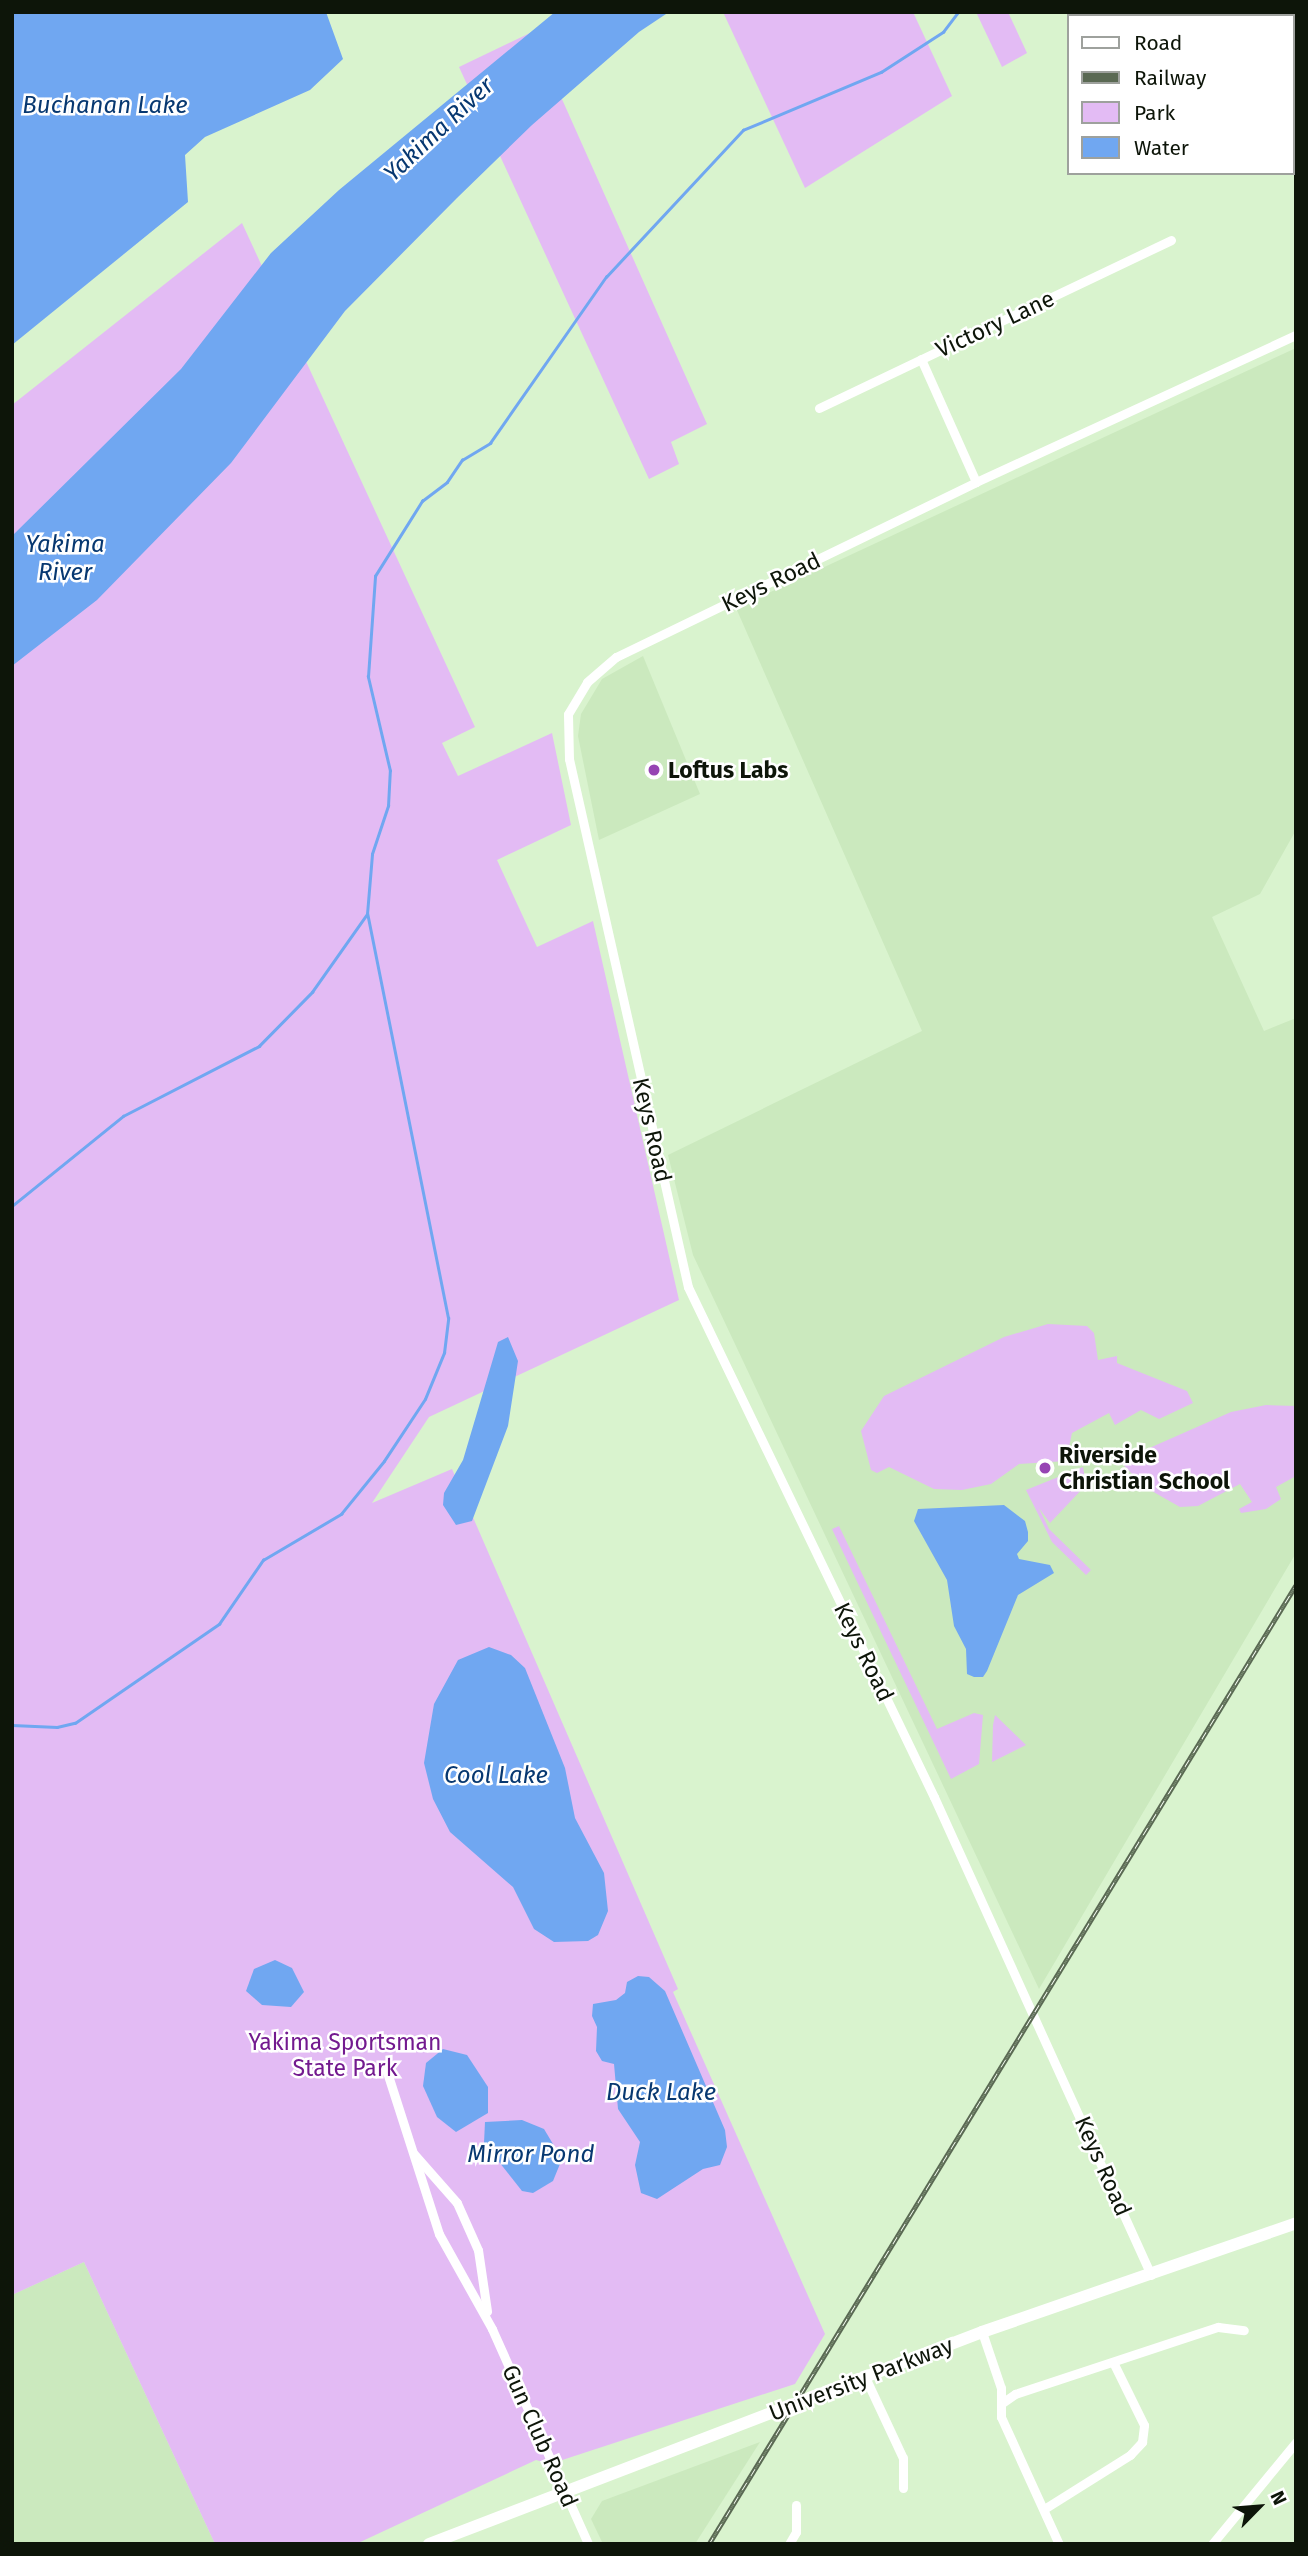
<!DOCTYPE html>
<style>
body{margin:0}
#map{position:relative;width:1308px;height:2556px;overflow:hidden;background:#d9f3ce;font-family:"Fira Sans",sans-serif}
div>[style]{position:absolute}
.built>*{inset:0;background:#cbe9be}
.green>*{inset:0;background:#e3bbf4}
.water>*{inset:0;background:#70a7f1}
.stream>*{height:2.5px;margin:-1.25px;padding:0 1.25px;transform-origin:1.25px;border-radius:1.25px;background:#70a7f1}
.street>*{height:9px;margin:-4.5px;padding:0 4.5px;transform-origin:4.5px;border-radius:4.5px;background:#fff}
.secondary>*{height:12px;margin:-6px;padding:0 6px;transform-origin:6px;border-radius:6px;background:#fff}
.rail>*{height:5px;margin-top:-2.5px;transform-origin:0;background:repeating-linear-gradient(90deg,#fff 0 8px,#5a6953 0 16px);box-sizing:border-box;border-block:2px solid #5a6953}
.dots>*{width:19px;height:19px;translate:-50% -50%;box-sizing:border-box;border:4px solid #fff;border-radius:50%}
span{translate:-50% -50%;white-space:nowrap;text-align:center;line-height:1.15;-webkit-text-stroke:5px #fff;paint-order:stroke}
.street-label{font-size:23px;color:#0d1509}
.poi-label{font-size:23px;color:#0d1509;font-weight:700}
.left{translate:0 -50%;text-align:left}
.park-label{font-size:23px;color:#731a8f}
.water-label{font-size:24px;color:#073871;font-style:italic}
.frame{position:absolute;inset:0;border:14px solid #0d1509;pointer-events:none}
.legend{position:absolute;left:1067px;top:14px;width:228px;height:161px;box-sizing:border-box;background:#fff;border:2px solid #9ea19d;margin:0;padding:9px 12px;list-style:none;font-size:21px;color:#0d1509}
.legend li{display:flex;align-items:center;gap:14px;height:35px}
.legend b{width:35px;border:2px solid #9ea19d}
.north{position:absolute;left:1224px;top:2472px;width:70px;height:70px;-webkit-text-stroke:5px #fff;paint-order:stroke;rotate:65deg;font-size:19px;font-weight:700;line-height:28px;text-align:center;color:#0d1509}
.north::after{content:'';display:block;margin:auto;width:24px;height:32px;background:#0d1509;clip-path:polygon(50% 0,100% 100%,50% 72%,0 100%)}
</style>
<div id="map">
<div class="built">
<i style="clip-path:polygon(1296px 348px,1296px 830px,1260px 894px,1212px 917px,1264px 1031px,1296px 1018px,1296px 1553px,1039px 1989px,693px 1255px,668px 1155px,922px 1031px,736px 608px)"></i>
<i style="clip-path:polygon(643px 656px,700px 794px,599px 840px,578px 736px,581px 714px,602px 679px)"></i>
<i style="clip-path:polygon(84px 2262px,215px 2544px,12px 2544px,12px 2295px)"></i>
<i style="clip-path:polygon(760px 2442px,695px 2544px,603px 2544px,591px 2519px,602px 2501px)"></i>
</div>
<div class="green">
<i style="clip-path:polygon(723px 12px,913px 12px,952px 96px,805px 188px)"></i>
<i style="clip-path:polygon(976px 12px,1008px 12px,1027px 53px,1002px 67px)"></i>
<i style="clip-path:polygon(532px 32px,707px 424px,671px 442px,679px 464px,649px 479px,459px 67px)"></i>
<i style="clip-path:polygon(242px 223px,475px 727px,442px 743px,458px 776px,552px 733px,571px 825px,497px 860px,537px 947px,593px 921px,679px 1300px,429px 1417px,372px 1503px,452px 1469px,678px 1989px,673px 1992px,825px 2334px,795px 2384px,550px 2464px,536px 2460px,356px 2544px,215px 2544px,84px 2262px,12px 2295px,12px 405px)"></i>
<i style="clip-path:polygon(1048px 1324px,1087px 1326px,1094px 1333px,1098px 1360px,1117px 1356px,1117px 1363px,1187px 1391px,1193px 1403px,1159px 1419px,1141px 1410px,1115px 1425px,1109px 1413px,1072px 1433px,1066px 1461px,1019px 1464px,991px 1484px,962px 1490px,934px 1489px,889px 1467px,877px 1473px,871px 1470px,861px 1431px,884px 1396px,1004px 1337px)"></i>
<i style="clip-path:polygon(1266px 1405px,1296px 1406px,1296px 1476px,1276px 1487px,1281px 1499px,1266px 1509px,1241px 1513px,1239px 1509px,1252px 1502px,1240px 1484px,1198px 1506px,1180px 1507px,1143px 1486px,1120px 1461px,1231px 1412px)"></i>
<i style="clip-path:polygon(1083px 1467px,1086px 1485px,1050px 1523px,1039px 1508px,1049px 1529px,1091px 1570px,1086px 1575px,1052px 1542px,1026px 1490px)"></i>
<i style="clip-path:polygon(839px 1526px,937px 1729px,974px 1713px,983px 1715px,979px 1764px,951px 1779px,832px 1529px)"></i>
<i style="clip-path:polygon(995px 1715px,1026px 1745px,992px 1762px,993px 1725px)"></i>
</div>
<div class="water">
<i style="clip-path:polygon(12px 12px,326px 12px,343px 59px,310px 90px,205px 137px,185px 155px,188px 202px,12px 345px)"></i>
<i style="clip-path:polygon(555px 12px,669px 12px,639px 32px,532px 125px,457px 198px,345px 311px,231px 463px,97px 600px,12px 666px,12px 536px,181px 369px,271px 253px,339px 190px)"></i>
<i style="clip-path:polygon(508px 1337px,518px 1361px,508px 1426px,472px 1521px,456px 1525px,443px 1505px,444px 1493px,463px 1460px,498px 1342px)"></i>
<i style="clip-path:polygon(1004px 1505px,1025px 1521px,1028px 1532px,1028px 1541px,1017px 1554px,1019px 1559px,1050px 1565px,1054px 1573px,1018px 1595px,987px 1671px,983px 1677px,974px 1677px,967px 1674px,966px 1649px,954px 1626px,947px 1580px,914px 1521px,918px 1509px)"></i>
<i style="clip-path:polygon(489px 1647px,511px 1655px,525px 1668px,565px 1768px,575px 1818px,604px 1873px,608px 1911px,598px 1935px,588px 1941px,554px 1942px,534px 1929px,513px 1887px,450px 1832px,433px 1799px,424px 1763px,434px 1704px,458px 1660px)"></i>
<i style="clip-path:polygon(275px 1960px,292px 1968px,304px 1992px,291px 2007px,262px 2005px,246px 1991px,254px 1969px)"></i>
<i style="clip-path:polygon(638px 1976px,649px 1977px,665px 1991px,725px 2130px,727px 2147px,720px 2165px,703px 2169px,657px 2199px,641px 2193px,635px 2165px,640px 2142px,618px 2109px,614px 2064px,602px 2061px,596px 2051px,597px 2027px,592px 2016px,593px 2004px,616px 2000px,625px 1993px,627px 1982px)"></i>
<i style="clip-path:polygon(443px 2049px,467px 2055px,488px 2087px,488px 2113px,456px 2132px,437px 2117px,423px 2086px,426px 2063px)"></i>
<i style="clip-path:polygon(522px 2120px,544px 2129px,562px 2159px,553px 2181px,533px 2193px,522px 2191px,484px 2143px,485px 2122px)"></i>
</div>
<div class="stream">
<i style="left:12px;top:1206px;width:143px;rotate:-39deg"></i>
<i style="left:123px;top:1116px;width:153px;rotate:-27.2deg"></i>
<i style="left:259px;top:1046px;width:76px;rotate:-45.5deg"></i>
<i style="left:312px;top:992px;width:95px;rotate:-54.8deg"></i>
<i style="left:367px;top:914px;width:60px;rotate:-85.2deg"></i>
<i style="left:372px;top:854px;width:51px;rotate:-71.6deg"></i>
<i style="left:388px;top:806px;width:35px;rotate:-87deg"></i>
<i style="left:390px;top:771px;width:97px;rotate:-103.2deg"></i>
<i style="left:368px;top:677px;width:101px;rotate:-86deg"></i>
<i style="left:375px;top:576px;width:89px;rotate:-57.9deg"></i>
<i style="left:422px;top:501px;width:31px;rotate:-37deg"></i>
<i style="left:447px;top:482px;width:27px;rotate:-56deg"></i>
<i style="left:462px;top:460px;width:33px;rotate:-31deg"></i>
<i style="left:490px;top:443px;width:203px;rotate:-55.1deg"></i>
<i style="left:606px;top:277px;width:201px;rotate:-47deg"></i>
<i style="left:743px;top:130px;width:150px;rotate:-22.8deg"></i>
<i style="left:881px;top:72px;width:74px;rotate:-32.8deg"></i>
<i style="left:943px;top:32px;width:25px;rotate:-53deg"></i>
<i style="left:12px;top:1725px;width:45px;rotate:2.5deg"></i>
<i style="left:57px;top:1727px;width:18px;rotate:-13deg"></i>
<i style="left:75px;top:1723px;width:175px;rotate:-34.5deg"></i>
<i style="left:219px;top:1624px;width:78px;rotate:-55.5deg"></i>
<i style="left:263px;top:1560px;width:91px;rotate:-30.5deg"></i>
<i style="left:341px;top:1514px;width:68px;rotate:-50.9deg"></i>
<i style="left:384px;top:1461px;width:74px;rotate:-56.5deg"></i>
<i style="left:425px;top:1399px;width:50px;rotate:-67.6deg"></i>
<i style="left:444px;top:1353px;width:35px;rotate:-83deg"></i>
<i style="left:448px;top:1318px;width:412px;rotate:-101.3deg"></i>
</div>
<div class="street">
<i style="left:921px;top:359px;width:135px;rotate:65.9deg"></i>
<i style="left:819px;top:408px;width:390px;rotate:-25.5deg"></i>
<i style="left:386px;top:2069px;width:173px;rotate:72.2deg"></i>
<i style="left:439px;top:2234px;width:109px;rotate:60.8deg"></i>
<i style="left:492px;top:2329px;width:235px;rotate:65.9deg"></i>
<i style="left:414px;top:2154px;width:65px;rotate:48.7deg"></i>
<i style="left:457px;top:2203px;width:51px;rotate:65.9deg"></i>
<i style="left:478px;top:2250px;width:62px;rotate:81.6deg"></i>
<i style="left:1151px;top:2275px;width:525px;rotate:-114.42deg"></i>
<i style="left:934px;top:1797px;width:566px;rotate:-115.75deg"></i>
<i style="left:688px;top:1287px;width:541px;rotate:-102.7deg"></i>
<i style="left:569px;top:759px;width:45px;rotate:-91.3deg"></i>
<i style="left:568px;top:714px;width:37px;rotate:-59deg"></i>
<i style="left:587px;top:682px;width:38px;rotate:-41deg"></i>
<i style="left:616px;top:657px;width:400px;rotate:-25.9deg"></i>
<i style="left:976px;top:482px;width:352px;rotate:-24.7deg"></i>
<i style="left:982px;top:2332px;width:59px;rotate:71.3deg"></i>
<i style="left:1001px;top:2388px;width:29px;rotate:90deg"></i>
<i style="left:1001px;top:2417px;width:140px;rotate:65.5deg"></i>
<i style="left:865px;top:2377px;width:89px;rotate:64.9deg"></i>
<i style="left:903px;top:2458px;width:30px;rotate:90deg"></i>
<i style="left:1002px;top:2403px;width:16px;rotate:-35deg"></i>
<i style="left:1015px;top:2394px;width:214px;rotate:-18.3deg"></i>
<i style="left:1218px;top:2327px;width:26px;rotate:7deg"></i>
<i style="left:1044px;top:2509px;width:102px;rotate:-32.1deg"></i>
<i style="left:1130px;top:2455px;width:18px;rotate:-47deg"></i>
<i style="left:1142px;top:2442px;width:17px;rotate:-83deg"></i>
<i style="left:1144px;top:2425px;width:70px;rotate:-116.2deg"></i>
<i style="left:789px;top:2544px;width:14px;rotate:-60deg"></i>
<i style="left:796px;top:2532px;width:27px;rotate:-90deg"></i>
<i style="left:1212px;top:2544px;width:132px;rotate:-50.5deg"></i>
</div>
<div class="secondary">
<i style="left:429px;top:2544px;width:592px;rotate:-20.97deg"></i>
<i style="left:982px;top:2332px;width:332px;rotate:-19.1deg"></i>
</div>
<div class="rail">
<i style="left:709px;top:2544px;width:1124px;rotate:-58.53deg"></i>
</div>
<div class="dots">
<i style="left:654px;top:770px;background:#9644b3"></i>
<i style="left:1045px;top:1468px;background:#9644b3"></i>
</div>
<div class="street-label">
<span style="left:995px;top:324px;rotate:-25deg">Victory Lane</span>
<span style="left:771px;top:582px;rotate:-26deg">Keys Road</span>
<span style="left:652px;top:1130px;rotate:77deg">Keys Road</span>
<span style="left:864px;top:1652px;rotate:64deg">Keys Road</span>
<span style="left:1103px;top:2166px;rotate:66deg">Keys Road</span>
<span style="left:861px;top:2379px;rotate:-21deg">University Parkway</span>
<span style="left:540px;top:2436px;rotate:66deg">Gun Club Road</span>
</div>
<div class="poi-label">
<span class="left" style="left:668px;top:770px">Loftus Labs</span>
<span class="left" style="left:1059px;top:1468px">Riverside<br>Christian School</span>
</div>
<div class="park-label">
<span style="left:345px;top:2055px">Yakima Sportsman<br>State Park</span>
</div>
<div class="water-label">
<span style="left:105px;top:106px">Buchanan Lake</span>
<span style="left:439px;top:130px;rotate:-43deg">Yakima River</span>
<span style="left:65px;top:559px">Yakima<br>River</span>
<span style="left:496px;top:1776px">Cool Lake</span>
<span style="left:661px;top:2093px">Duck Lake</span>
<span style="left:531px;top:2155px">Mirror Pond</span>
</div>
<div class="frame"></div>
<ul class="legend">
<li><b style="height:9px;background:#fff"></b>Road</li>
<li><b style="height:9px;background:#5a6953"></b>Railway</li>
<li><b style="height:19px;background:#e3bbf4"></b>Park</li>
<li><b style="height:19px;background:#70a7f1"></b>Water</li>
</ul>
<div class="north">N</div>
</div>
